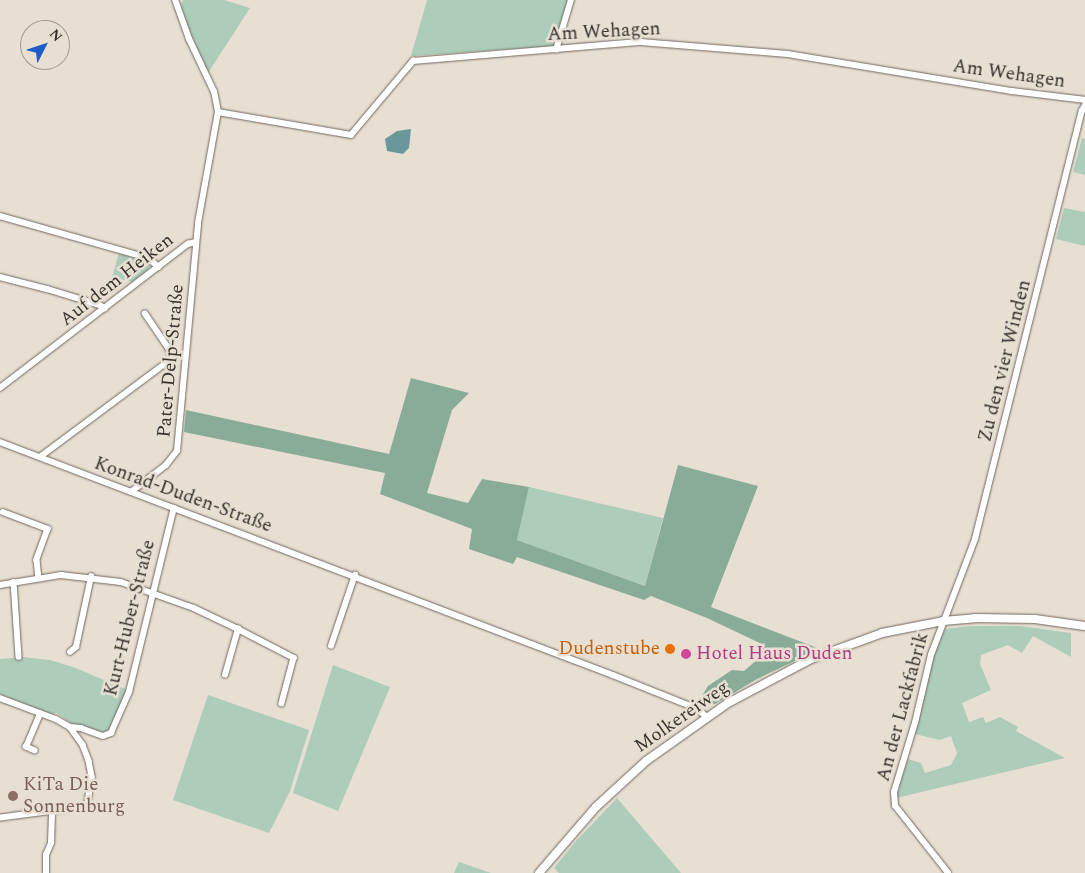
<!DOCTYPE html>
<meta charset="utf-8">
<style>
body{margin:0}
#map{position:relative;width:1085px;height:873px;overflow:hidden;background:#e8dfd3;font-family:Spectral,serif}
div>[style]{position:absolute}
.green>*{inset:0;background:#adccba}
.forest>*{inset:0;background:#88ac98}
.water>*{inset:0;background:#6a979a}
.roads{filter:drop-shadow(0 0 1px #70675d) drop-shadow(0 0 1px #70675d)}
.minor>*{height:5.5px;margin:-2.75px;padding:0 2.75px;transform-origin:2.75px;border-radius:2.75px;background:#fff}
.secondary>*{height:8px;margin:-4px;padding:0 4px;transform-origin:4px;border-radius:4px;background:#fff}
.dots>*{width:14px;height:14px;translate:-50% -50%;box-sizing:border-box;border:2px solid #e8dfd3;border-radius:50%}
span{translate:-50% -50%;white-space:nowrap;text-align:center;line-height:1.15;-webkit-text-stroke:5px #e8dfd3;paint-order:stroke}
.street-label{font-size:19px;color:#37332f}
.food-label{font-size:19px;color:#c56008}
.right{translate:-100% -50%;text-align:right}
.hotel-label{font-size:19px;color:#b23c85}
.left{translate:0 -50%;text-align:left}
.education-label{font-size:19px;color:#785e54}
.north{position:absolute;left:20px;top:20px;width:50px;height:50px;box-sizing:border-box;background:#e8dfd3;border:1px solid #a19a91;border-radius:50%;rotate:49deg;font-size:14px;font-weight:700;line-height:20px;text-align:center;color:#37332f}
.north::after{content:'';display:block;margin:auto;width:18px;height:22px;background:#205cc9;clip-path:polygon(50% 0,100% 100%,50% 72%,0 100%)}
</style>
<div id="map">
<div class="green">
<i style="clip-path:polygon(183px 0,224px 0,250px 8px,208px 73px,180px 8px)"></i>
<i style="clip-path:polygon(427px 0,569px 0,555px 46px,411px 56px)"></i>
<i style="clip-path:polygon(1082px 138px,1085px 139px,1085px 175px,1073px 172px)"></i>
<i style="clip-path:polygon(1064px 208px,1085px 212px,1085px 246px,1056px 239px)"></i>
<i style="clip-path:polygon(119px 253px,146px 261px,150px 265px,148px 270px,132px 282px,112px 277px)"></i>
<i style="clip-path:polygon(529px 487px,663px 518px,645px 586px,517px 540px)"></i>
<i style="clip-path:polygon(971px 626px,1020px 626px,1071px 633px,1071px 657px,1033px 636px,1022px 653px,1008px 645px,981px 655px,980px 664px,991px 690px,962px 703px,969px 722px,983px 717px,986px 723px,1000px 717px,1018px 727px,1016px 731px,1065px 758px,896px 798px,908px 759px,921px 763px,925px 773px,951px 765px,957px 753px,951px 736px,940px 740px,915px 734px,933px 658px,945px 629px)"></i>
<i style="clip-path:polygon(23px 657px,50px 660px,73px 667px,128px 690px,109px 730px,103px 733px,77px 727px,57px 713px,51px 714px,0 694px,0 659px)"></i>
<i style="clip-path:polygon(333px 665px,390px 687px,338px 811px,293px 793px)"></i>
<i style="clip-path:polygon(208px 695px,309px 730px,290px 791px,269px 833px,173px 800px)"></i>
<i style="clip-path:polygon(617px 798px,681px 873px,559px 873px,554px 868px,576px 841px)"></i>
<i style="clip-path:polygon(459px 862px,491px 873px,454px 873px)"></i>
</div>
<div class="forest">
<i style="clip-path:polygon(411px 378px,469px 393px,452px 410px,427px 493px,468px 503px,482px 479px,529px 487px,517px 540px,645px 586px,678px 465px,758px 486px,711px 607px,820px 649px,757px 679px,715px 704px,709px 705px,702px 696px,708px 686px,732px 670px,744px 671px,758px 659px,764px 645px,707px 618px,651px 596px,644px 600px,517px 557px,513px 564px,469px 549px,472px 529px,380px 494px,385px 473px,184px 432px,186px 410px,389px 454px)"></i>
</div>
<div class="water">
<i style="clip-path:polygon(411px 129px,409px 148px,403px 154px,387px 151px,385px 139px,397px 131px)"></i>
</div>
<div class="roads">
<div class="minor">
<i style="left:556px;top:50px;width:52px;rotate:-73.3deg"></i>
<i style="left:218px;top:112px;width:135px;rotate:9.8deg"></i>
<i style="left:351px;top:135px;width:97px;rotate:-50deg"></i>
<i style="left:413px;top:61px;width:229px;rotate:-4.8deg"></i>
<i style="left:641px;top:42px;width:147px;rotate:4.7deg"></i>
<i style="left:788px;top:54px;width:227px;rotate:9.4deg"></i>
<i style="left:1012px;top:91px;width:74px;rotate:7deg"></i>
<i style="left:0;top:216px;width:154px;rotate:15.8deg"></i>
<i style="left:148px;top:258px;width:14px;rotate:39deg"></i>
<i style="left:0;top:277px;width:49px;rotate:14.3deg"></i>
<i style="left:47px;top:289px;width:55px;rotate:16.8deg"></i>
<i style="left:100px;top:305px;width:6px;rotate:31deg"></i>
<i style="left:0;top:388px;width:237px;rotate:-37.5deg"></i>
<i style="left:188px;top:244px;width:8px;rotate:-14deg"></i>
<i style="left:0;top:442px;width:656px;rotate:20.81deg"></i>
<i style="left:613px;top:675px;width:92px;rotate:21.8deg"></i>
<i style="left:698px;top:709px;width:12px;rotate:42deg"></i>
<i style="left:40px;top:457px;width:161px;rotate:-36.7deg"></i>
<i style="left:169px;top:361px;width:6px;rotate:-72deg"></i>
<i style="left:171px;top:355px;width:8px;rotate:-113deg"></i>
<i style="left:168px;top:348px;width:41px;rotate:-124.1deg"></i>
<i style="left:131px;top:492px;width:44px;rotate:-37.6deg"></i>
<i style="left:166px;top:465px;width:18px;rotate:-52deg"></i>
<i style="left:177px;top:451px;width:229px;rotate:-84.7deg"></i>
<i style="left:198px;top:223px;width:113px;rotate:-79.8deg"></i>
<i style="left:218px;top:112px;width:20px;rotate:-101deg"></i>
<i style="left:214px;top:92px;width:59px;rotate:-115.3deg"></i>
<i style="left:189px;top:39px;width:41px;rotate:-109.7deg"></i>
<i style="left:3px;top:512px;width:48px;rotate:20.7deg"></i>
<i style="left:48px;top:529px;width:33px;rotate:110deg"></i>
<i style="left:37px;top:560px;width:18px;rotate:84deg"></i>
<i style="left:14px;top:582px;width:75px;rotate:86.2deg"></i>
<i style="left:0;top:585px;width:62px;rotate:-9.3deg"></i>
<i style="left:61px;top:575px;width:60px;rotate:6.7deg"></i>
<i style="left:121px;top:582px;width:77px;rotate:19.6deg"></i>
<i style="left:194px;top:608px;width:49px;rotate:25.5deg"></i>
<i style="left:331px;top:646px;width:75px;rotate:-71.3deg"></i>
<i style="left:70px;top:652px;width:8px;rotate:-40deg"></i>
<i style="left:76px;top:647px;width:72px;rotate:-77.9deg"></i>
<i style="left:225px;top:675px;width:48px;rotate:-74.2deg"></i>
<i style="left:238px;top:629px;width:63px;rotate:27.4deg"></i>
<i style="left:294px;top:658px;width:47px;rotate:104.9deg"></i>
<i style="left:0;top:698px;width:60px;rotate:20.6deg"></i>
<i style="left:56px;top:719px;width:16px;rotate:30deg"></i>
<i style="left:70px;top:727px;width:22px;rotate:54deg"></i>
<i style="left:83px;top:745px;width:17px;rotate:69deg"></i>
<i style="left:89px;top:761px;width:16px;rotate:79deg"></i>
<i style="left:92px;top:777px;width:26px;rotate:99deg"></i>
<i style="left:88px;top:803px;width:6px;rotate:135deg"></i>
<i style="left:84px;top:807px;width:85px;rotate:172.5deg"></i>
<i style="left:70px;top:727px;width:11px;rotate:5deg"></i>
<i style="left:81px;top:728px;width:23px;rotate:20deg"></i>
<i style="left:103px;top:736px;width:9px;rotate:-21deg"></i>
<i style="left:111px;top:733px;width:45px;rotate:-66.3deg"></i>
<i style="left:129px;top:692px;width:189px;rotate:-76.3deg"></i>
<i style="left:35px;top:751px;width:10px;rotate:-156deg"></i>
<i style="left:26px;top:747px;width:36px;rotate:-67deg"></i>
<i style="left:46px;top:873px;width:18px;rotate:-90deg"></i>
<i style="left:46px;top:855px;width:13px;rotate:-67deg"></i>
<i style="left:51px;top:843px;width:31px;rotate:-88deg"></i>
<i style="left:948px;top:873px;width:85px;rotate:-128.3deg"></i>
<i style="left:895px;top:806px;width:14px;rotate:-94deg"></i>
<i style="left:894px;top:792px;width:72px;rotate:-73.1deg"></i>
<i style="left:915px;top:723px;width:70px;rotate:-76.8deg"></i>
<i style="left:931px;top:655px;width:124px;rotate:-69.2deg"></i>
<i style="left:975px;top:539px;width:441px;rotate:-76deg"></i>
<i style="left:1082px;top:111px;width:7px;rotate:-63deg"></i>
</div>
<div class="secondary">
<i style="left:539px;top:873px;width:87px;rotate:-49.2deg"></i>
<i style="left:596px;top:807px;width:68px;rotate:-42.6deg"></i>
<i style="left:646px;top:761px;width:100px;rotate:-35.3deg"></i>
<i style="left:728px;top:703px;width:94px;rotate:-27.9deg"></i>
<i style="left:811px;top:659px;width:76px;rotate:-20.1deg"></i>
<i style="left:882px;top:633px;width:62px;rotate:-11.1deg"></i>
<i style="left:943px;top:621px;width:32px;rotate:-5deg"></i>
<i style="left:975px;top:618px;width:60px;rotate:1deg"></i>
<i style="left:1035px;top:619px;width:50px;rotate:8deg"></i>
</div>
</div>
<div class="dots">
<i style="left:670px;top:649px;background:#e8710a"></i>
<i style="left:686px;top:654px;background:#d1479c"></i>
<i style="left:13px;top:796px;background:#8d6e63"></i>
</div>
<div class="street-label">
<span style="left:604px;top:32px;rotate:-3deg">Am Wehagen</span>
<span style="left:1009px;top:74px;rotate:8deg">Am Wehagen</span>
<span style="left:117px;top:280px;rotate:-38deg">Auf dem Heiken</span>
<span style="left:171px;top:361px;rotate:-85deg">Pater-Delp-Straße</span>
<span style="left:1005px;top:361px;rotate:-76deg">Zu den vier Winden</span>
<span style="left:183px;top:495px;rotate:20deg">Konrad-Duden-Straße</span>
<span style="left:130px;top:618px;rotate:-76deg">Kurt-Huber-Straße</span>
<span style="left:903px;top:707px;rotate:-75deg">An der Lackfabrik</span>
<span style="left:682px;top:717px;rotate:-35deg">Molkereiweg</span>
</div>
<div class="food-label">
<span class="right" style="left:660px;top:649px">Dudenstube</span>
</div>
<div class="hotel-label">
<span class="left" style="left:696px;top:654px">Hotel Haus Duden</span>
</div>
<div class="education-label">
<span class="left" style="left:23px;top:796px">KiTa Die<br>Sonnenburg</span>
</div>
<div class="north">N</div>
</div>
